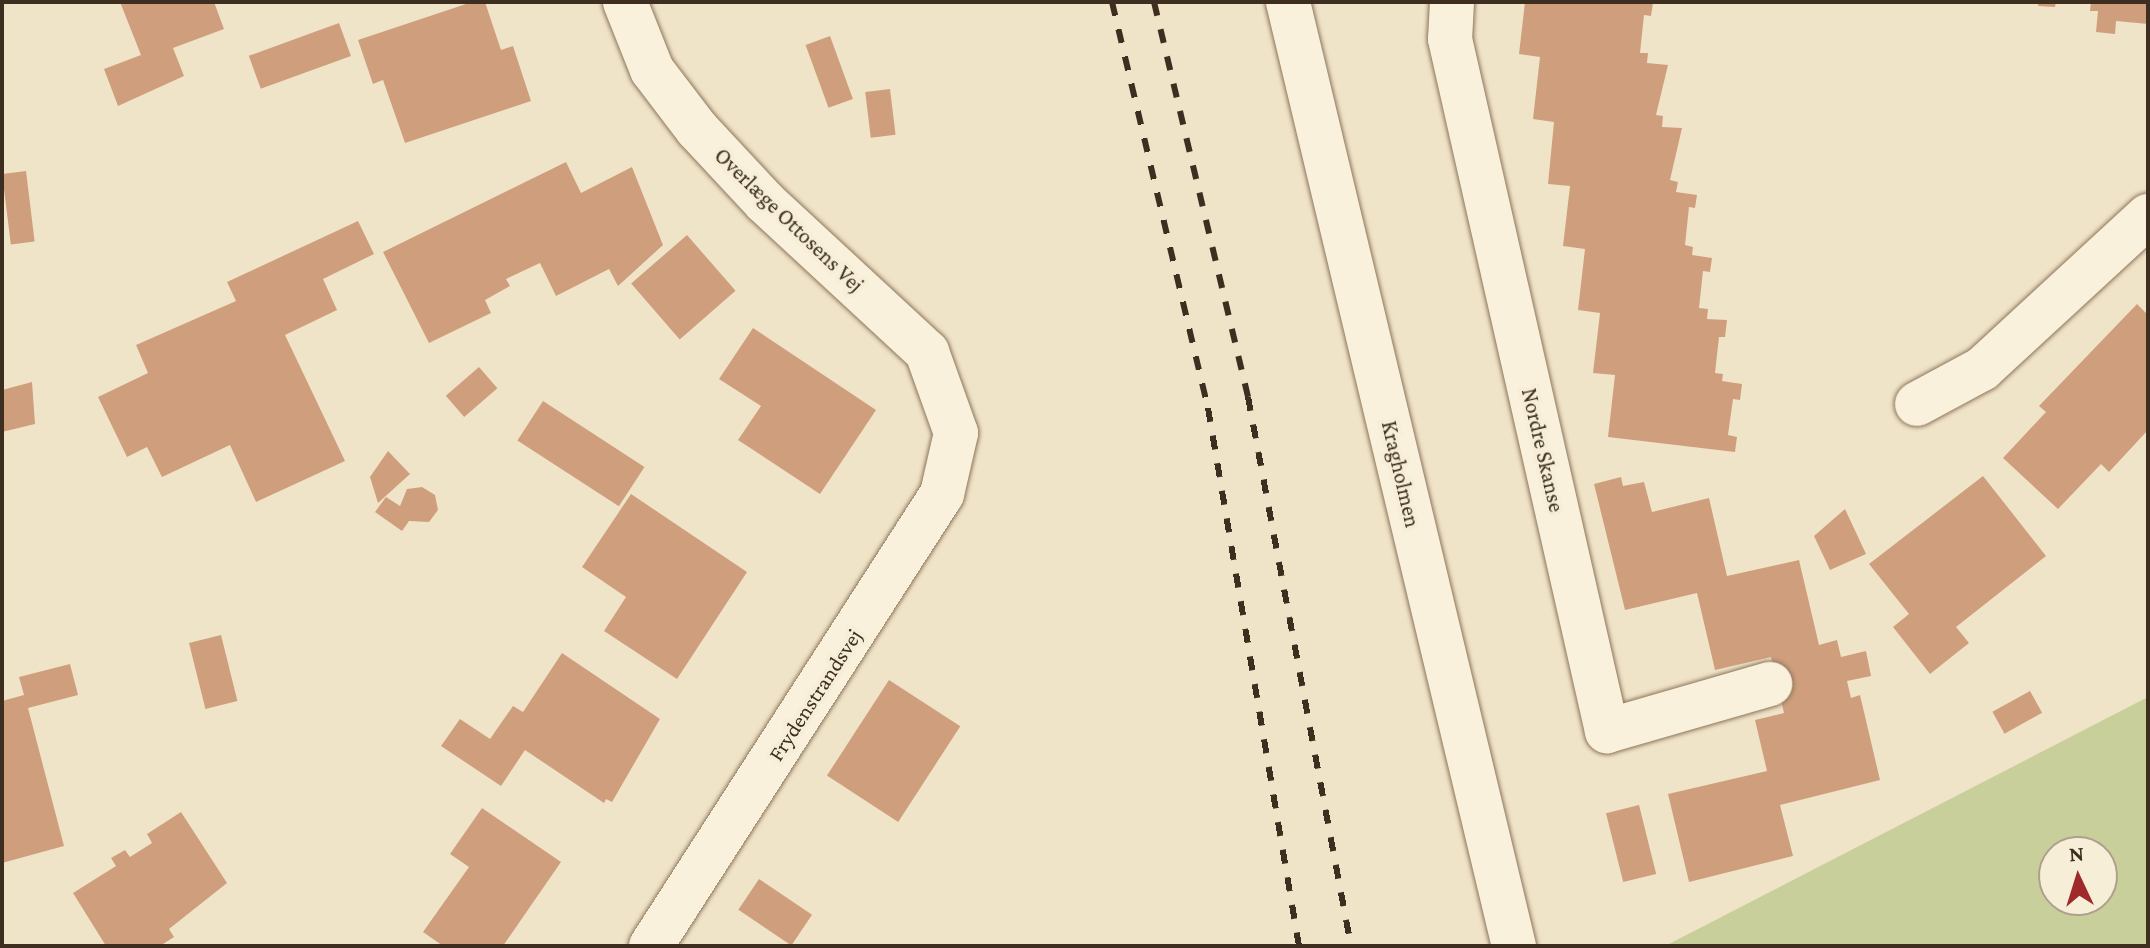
<!DOCTYPE html>
<meta charset="utf-8">
<style>
body{margin:0}
#map{position:relative;width:2150px;height:948px;overflow:hidden;background:#f0e4c8;font-family:"Crimson Pro",serif}
div>[style]{position:absolute}
.green>*{inset:0;background:#c9cf9b}
.building>*{inset:0;background:#cf9f7d;transform-origin:0 0}
.roads{filter:drop-shadow(0 0 2px #8d765c) drop-shadow(0 0 2px #8d765c)}
.street>*{height:44px;margin:-22px;padding:0 22px;transform-origin:22px;border-radius:22px;background:#faf1dc}
.secondary>*{height:44px;margin:-22px;padding:0 22px;transform-origin:22px;border-radius:22px;background:#faf1dc}
.rail>*{height:6px;margin-top:-3px;transform-origin:0;background:repeating-linear-gradient(90deg,#3d2e20 0 14px,transparent 0 28px)}
span{translate:-50% -50%;white-space:nowrap;text-align:center;line-height:1.15;-webkit-text-stroke:8px #f7eed8;paint-order:stroke}
.street-label{font-size:22px;color:#3d2e20}
.frame{position:absolute;inset:0;border:4px solid #3d2e20;pointer-events:none}
.north{position:absolute;left:2038px;top:836px;width:80px;height:80px;box-sizing:border-box;background:#f7eed8;border:2px solid #ada18e;border-radius:50%;rotate:356deg;font-size:22px;font-weight:700;line-height:32px;text-align:center;color:#3d2e20}
.north::after{content:'';display:block;margin:auto;width:28px;height:36px;background:#9e2a2b;clip-path:polygon(50% 0,100% 100%,50% 72%,0 100%)}
</style>
<div id="map">
<div class="green">
<i style="clip-path:polygon(evenodd,2148px 697px,2148px 946px,1665px 946px,1700px 928px,2148px 697px,2054px 852px,2102px 852px,2102px 900px,2054px 900px,2054px 852px)"></i>
</div>
<div class="building">
<i style="clip-path:polygon(120px 2px,214px 2px,224px 29px,173px 48px,184px 76px,118px 106px,104px 69px,141px 55px)"></i>
<i style="clip-path:polygon(472px 2px,485px 2px,501px 50px,513px 46px,531px 101px,405px 143px,383px 80px,373px 84px,358px 40px)"></i>
<i style="clip-path:polygon(1525px 2px,1653px 3px,1651px 16px,1644px 15px,1640px 53px,1648px 53px,1647px 63px,1668px 65px,1656px 115px,1663px 116px,1662px 127px,1682px 128px,1670px 180px,1678px 182px,1676px 192px,1697px 195px,1695px 208px,1689px 207px,1685px 245px,1693px 247px,1692px 255px,1712px 258px,1710px 272px,1703px 271px,1699px 308px,1708px 309px,1707px 319px,1727px 320px,1725px 337px,1719px 337px,1715px 373px,1723px 374px,1722px 381px,1742px 384px,1740px 400px,1733px 399px,1728px 435px,1737px 437px,1735px 452px,1608px 437px,1615px 375px,1593px 373px,1600px 313px,1578px 310px,1585px 249px,1563px 246px,1570px 186px,1548px 184px,1554px 122px,1533px 119px,1540px 57px,1519px 54px)"></i>
<i style="clip-path:polygon(2039px 2px,2056px 2px,2055px 7px,2038px 6px)"></i>
<i style="clip-path:polygon(2091px 2px,2148px 2px,2148px 24px,2116px 21px,2115px 34px,2096px 32px,2098px 11px,2090px 11px)"></i>
<i style="left:339px;top:23px;width:35px;height:96px;rotate:70deg"></i>
<i style="left:830px;top:36px;width:67px;height:26px;rotate:70deg"></i>
<i style="left:890px;top:89px;width:46px;height:25px;rotate:83deg"></i>
<i style="clip-path:polygon(566px 162px,581px 193px,632px 167px,663px 245px,618px 286px,609px 269px,556px 296px,540px 263px,506px 279px,510px 286px,485px 300px,491px 313px,429px 343px,383px 252px)"></i>
<i style="left:26px;top:171px;width:71px;height:24px;rotate:83deg"></i>
<i style="clip-path:polygon(358px 221px,374px 254px,323px 279px,337px 310px,285px 335px,345px 461px,256px 502px,230px 445px,162px 477px,147px 447px,127px 457px,98px 397px,148px 373px,136px 345px,236px 301px,227px 282px)"></i>
<i style="left:687px;top:235px;width:74px;height:74px;rotate:49deg"></i>
<i style="clip-path:polygon(2137px 304px,2148px 315px,2148px 430px,2109px 472px,2101px 464px,2058px 509px,2003px 458px,2046px 412px,2039px 406px)"></i>
<i style="clip-path:polygon(753px 328px,876px 410px,820px 494px,738px 440px,761px 406px,719px 379px)"></i>
<i style="left:479px;top:367px;width:28px;height:44px;rotate:49deg"></i>
<i style="clip-path:polygon(32px 382px,35px 424px,2px 432px,2px 390px)"></i>
<i style="left:543px;top:401px;width:121px;height:47px;rotate:33deg"></i>
<i style="clip-path:polygon(388px 451px,410px 474px,378px 503px,370px 477px)"></i>
<i style="clip-path:polygon(1983px 476px,2046px 556px,1956px 627px,1969px 643px,1930px 674px,1893px 627px,1909px 614px,1869px 564px)"></i>
<i style="clip-path:polygon(1621px 477px,1623px 486px,1644px 482px,1652px 512px,1709px 498px,1727px 576px,1799px 560px,1819px 645px,1837px 640px,1841px 657px,1866px 651px,1871px 676px,1847px 681px,1851px 698px,1860px 695px,1880px 780px,1780px 805px,1793px 856px,1689px 882px,1668px 794px,1767px 771px,1755px 720px,1784px 713px,1771px 657px,1715px 670px,1697px 593px,1625px 610px,1594px 484px)"></i>
<i style="clip-path:polygon(422px 487px,435px 495px,438px 510px,429px 522px,409px 521px,402px 531px,375px 512px,386px 497px,400px 506px,407px 489px)"></i>
<i style="clip-path:polygon(631px 494px,747px 572px,677px 679px,604px 631px,626px 597px,582px 567px)"></i>
<i style="clip-path:polygon(1845px 509px,1866px 554px,1830px 570px,1814px 536px)"></i>
<i style="left:221px;top:635px;width:68px;height:33px;rotate:76deg"></i>
<i style="clip-path:polygon(562px 653px,660px 719px,612px 802px,606px 799px,604px 803px,525px 750px,501px 786px,441px 746px,460px 719px,490px 739px,513px 706px,523px 712px)"></i>
<i style="clip-path:polygon(70px 664px,78px 695px,28px 708px,64px 846px,2px 863px,2px 701px,24px 695px,19px 677px)"></i>
<i style="left:889px;top:680px;width:85px;height:114px;rotate:33deg"></i>
<i style="left:2030px;top:691px;width:25px;height:43px;rotate:61deg"></i>
<i style="left:1639px;top:805px;width:71px;height:34px;rotate:76deg"></i>
<i style="clip-path:polygon(482px 808px,561px 862px,503px 946px,443px 946px,423px 932px,469px 867px,450px 854px)"></i>
<i style="clip-path:polygon(181px 812px,227px 883px,169px 929px,174px 937px,160px 946px,106px 946px,73px 893px,116px 866px,111px 858px,125px 850px,130px 857px,152px 843px,147px 834px)"></i>
<i style="left:759px;top:879px;width:64px;height:37px;rotate:34deg"></i>
</div>
<div class="roads">
<div class="street">
<i style="left:625px;top:2px;width:73px;rotate:68.3deg"></i>
<i style="left:652px;top:70px;width:74px;rotate:52.7deg"></i>
<i style="left:697px;top:129px;width:100px;rotate:47deg"></i>
<i style="left:765px;top:202px;width:221px;rotate:42.8deg"></i>
<i style="left:927px;top:352px;width:86px;rotate:70.3deg"></i>
<i style="left:956px;top:433px;width:63px;rotate:102.9deg"></i>
<i style="left:942px;top:494px;width:538px;rotate:122.77deg"></i>
<i style="left:1452px;top:2px;width:37px;rotate:93deg"></i>
<i style="left:1450px;top:39px;width:710px;rotate:77.22deg"></i>
<i style="left:1607px;top:731px;width:170px;rotate:-16.1deg"></i>
<i style="left:1917px;top:404px;width:74px;rotate:-28.3deg"></i>
<i style="left:1982px;top:369px;width:226px;rotate:-42.7deg"></i>
</div>
<div class="secondary">
<i style="left:1288px;top:2px;width:971px;rotate:76.54deg"></i>
</div>
</div>
<div class="rail">
<i style="left:1112px;top:2px;width:417px;rotate:76.7deg"></i>
<i style="left:1208px;top:408px;width:546px;rotate:80.4deg"></i>
<i style="left:1154px;top:2px;width:406px;rotate:76.6deg"></i>
<i style="left:1248px;top:397px;width:559px;rotate:79.37deg"></i>
</div>
<div class="street-label">
<span style="left:789px;top:220px;rotate:44deg">Overlæge Ottosens Vej</span>
<span style="left:1543px;top:450px;rotate:77deg">Nordre Skanse</span>
<span style="left:1401px;top:474px;rotate:77deg">Kragholmen</span>
<span style="left:815px;top:695px;rotate:-57deg">Frydenstrandsvej</span>
</div>
<div class="frame"></div>
<div class="north">N</div>
</div>
